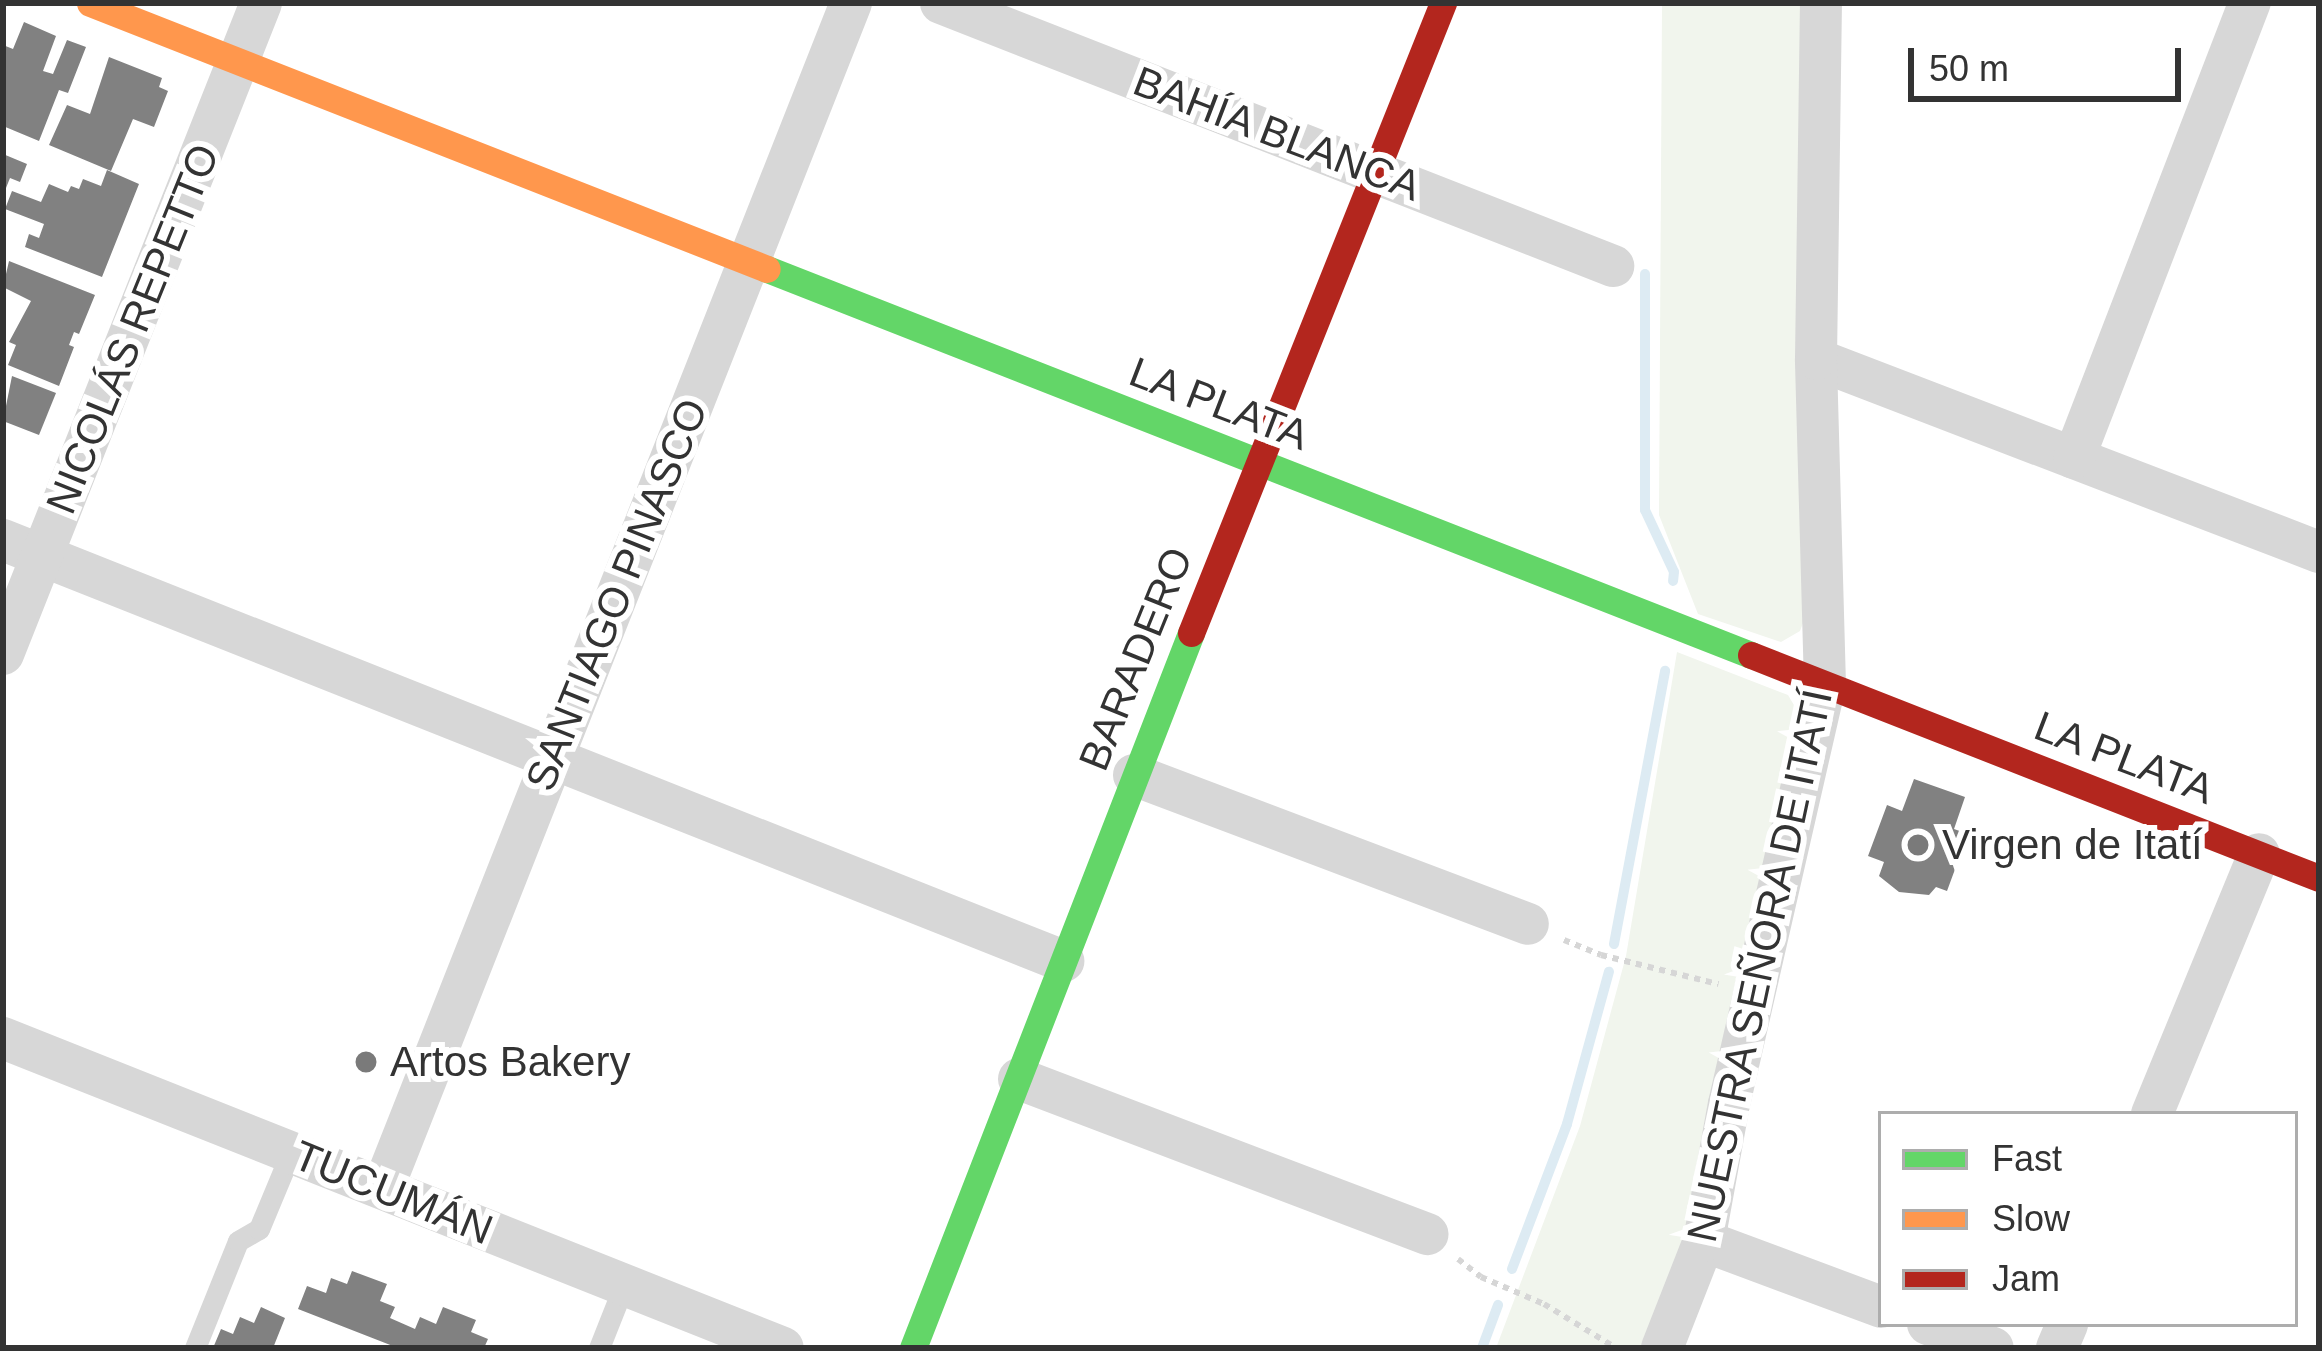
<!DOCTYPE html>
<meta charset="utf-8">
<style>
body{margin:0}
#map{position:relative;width:2322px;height:1351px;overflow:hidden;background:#fff;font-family:Arial,sans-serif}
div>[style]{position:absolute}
.green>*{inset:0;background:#f1f5ed}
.stream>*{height:10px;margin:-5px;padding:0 5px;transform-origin:5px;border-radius:5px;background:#ddebf3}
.building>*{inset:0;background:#818181}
.path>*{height:6px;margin-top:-3px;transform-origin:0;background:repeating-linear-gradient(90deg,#d6d6d6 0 6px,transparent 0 12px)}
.lane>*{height:21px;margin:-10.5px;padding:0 10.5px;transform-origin:10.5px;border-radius:10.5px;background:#d7d7d7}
.street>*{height:42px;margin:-21px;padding:0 21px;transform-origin:21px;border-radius:21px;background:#d7d7d7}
.fast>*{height:27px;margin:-13.5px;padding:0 13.5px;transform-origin:13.5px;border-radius:13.5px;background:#63d668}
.slow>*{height:27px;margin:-13.5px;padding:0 13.5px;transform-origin:13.5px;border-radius:13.5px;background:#ff974d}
.jam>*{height:27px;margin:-13.5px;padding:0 13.5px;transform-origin:13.5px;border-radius:13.5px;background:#b3261e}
.dots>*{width:33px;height:33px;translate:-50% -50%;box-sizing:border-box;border:6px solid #fff;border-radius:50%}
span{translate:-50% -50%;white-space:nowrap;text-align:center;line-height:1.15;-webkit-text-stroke:12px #fff;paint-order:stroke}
.street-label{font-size:42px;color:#333}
.poi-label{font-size:42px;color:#333}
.left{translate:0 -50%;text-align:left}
.frame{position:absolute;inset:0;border:6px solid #333;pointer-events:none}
.legend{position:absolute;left:1878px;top:1111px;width:420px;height:216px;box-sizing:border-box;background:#fff;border:3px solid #adadad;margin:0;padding:15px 21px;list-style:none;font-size:36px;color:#333}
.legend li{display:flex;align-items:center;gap:24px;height:60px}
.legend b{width:60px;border:3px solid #adadad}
.scale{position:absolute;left:1908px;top:48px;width:273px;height:54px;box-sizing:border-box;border:6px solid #333;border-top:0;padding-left:15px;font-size:36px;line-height:42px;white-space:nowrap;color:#333;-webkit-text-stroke:9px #fff;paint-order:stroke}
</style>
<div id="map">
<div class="green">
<i style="clip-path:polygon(1662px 3px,1801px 3px,1806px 615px,1800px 631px,1781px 642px,1698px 614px,1659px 515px)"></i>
<i style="clip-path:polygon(1677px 652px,1788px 695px,1801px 717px,1684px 1237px,1644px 1348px,1496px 1348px,1580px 1126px,1626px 956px)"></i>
</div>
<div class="stream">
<i style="left:1645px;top:274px;width:236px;rotate:90deg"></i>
<i style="left:1645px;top:510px;width:68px;rotate:64.9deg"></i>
<i style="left:1674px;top:572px;width:9px;rotate:96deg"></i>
<i style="left:1614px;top:944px;width:278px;rotate:-79.4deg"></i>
<i style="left:1512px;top:1269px;width:155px;rotate:-69.2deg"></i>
<i style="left:1567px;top:1124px;width:158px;rotate:-74.6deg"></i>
<i style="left:1482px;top:1348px;width:46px;rotate:-69.6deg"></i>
</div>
<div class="building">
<i style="clip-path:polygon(24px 22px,56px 36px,43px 71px,53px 74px,67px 40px,86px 47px,68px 93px,59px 90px,39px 141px,3px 126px,3px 45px,13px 49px)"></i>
<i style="clip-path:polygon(109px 57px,162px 78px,159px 87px,168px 91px,154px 127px,133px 119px,111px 171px,49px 145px,67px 105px,90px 114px)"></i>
<i style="clip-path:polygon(3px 154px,27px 164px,20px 182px,10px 178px,6px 188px)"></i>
<i style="clip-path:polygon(107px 170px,139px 184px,102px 277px,25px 247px,29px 234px,39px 238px,44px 224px,5px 209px,12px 191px,41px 202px,49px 184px,68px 192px,71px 186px,79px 189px,83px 179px,101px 186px)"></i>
<i style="clip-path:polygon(9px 261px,95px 295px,79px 334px,74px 332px,69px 345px,74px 347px,59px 386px,8px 365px,16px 345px,9px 342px,31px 301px,3px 287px)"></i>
<i style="clip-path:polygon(12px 376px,56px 393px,39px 435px,3px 421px)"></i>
<i style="clip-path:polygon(1914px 779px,1965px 797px,1954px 829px,1968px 834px,1947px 891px,1936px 887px,1929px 895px,1899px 892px,1879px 876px,1884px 862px,1868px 856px,1887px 805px,1902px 811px)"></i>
<i style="clip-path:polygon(352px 1271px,387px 1284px,380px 1301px,395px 1307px,390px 1318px,415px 1329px,420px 1317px,436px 1324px,443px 1307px,476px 1320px,471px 1332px,488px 1339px,484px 1348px,398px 1348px,298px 1309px,307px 1286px,326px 1293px,331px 1278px,347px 1284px)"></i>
<i style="clip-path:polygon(261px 1307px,285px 1318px,273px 1348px,213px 1348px,221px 1329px,233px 1334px,240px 1317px,254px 1323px)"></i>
</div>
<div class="path">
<i style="left:1564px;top:940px;width:40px;rotate:22deg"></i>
<i style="left:1601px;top:955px;width:121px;rotate:13.9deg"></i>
<i style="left:1458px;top:1259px;width:29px;rotate:38deg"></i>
<i style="left:1481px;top:1277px;width:69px;rotate:23.2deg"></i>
<i style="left:1544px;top:1304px;width:84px;rotate:31.4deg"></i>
</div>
<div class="lane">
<i style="left:195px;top:1348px;width:115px;rotate:-68.1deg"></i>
<i style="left:238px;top:1241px;width:24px;rotate:-30deg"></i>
<i style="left:259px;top:1229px;width:83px;rotate:-67.4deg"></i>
<i style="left:599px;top:1348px;width:68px;rotate:-68.4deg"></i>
</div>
<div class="street">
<i style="left:941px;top:3px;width:722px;rotate:21.37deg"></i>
<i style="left:1816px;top:359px;width:539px;rotate:20.99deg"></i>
<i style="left:2074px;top:458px;width:488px;rotate:-68.9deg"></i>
<i style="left:3px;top:540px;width:1141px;rotate:21.66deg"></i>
<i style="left:3px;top:654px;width:700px;rotate:-68.38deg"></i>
<i style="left:1134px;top:775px;width:421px;rotate:20.7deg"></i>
<i style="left:3px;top:1038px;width:839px;rotate:21.67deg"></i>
<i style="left:1019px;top:1079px;width:437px;rotate:20.8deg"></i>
<i style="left:2152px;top:1114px;width:281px;rotate:-67.6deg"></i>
<i style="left:383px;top:1188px;width:1274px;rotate:-68.45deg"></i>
<i style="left:1704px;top:1241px;width:189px;rotate:20.4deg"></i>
<i style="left:1928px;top:1324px;width:69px;rotate:20.3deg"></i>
<i style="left:1662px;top:1348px;width:115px;rotate:-68.6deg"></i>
<i style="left:1704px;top:1241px;width:139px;rotate:-79.7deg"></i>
<i style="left:1729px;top:1104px;width:430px;rotate:-77.1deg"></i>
<i style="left:1825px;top:685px;width:326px;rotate:-91.6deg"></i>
<i style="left:1816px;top:359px;width:356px;rotate:-89.2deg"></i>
<i style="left:2057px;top:1348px;width:26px;rotate:-67deg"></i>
</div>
<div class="fast">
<i style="left:767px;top:269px;width:1057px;rotate:21.42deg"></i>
<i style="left:913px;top:1348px;width:767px;rotate:-68.75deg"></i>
</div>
<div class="slow">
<i style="left:90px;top:3px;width:727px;rotate:21.45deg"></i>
</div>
<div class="jam">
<i style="left:1191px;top:633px;width:679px;rotate:-68.2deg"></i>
<i style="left:1751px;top:655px;width:610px;rotate:21.44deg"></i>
</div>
<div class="dots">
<i style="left:1918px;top:845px;background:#7a7a7a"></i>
<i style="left:366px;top:1062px;background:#7a7a7a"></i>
</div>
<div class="street-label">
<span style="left:1277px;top:134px;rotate:21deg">BAHÍA BLANCA</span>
<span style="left:133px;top:329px;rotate:-68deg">NICOLÁS REPETTO</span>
<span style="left:1219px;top:404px;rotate:21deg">LA PLATA</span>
<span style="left:617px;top:595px;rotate:-68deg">SANTIAGO PINASCO</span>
<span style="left:1136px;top:659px;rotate:-68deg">BARADERO</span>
<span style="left:2124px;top:758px;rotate:21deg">LA PLATA</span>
<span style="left:1760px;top:966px;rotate:-78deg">NUESTRA SEÑORA DE ITATÍ</span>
<span style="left:393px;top:1193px;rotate:22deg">TUCUMÁN</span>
</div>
<div class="poi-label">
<span class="left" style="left:1942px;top:845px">Virgen de Itatí</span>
<span class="left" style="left:390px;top:1062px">Artos Bakery</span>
</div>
<div class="frame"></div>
<ul class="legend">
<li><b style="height:15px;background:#63d668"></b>Fast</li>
<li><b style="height:15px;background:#ff974d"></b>Slow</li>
<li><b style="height:15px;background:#b3261e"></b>Jam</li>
</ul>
<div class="scale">50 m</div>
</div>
